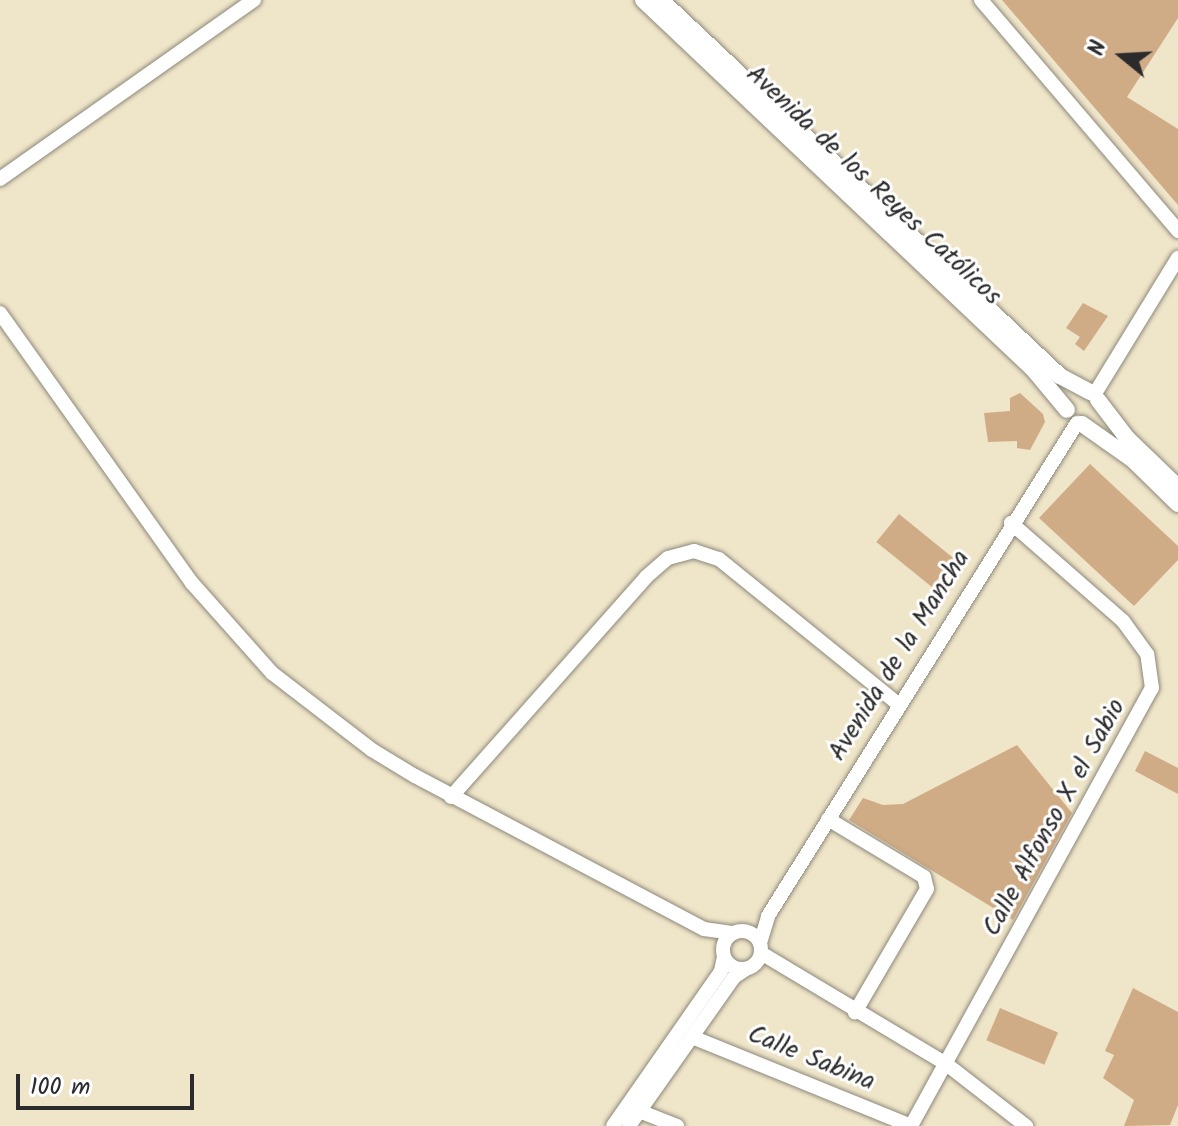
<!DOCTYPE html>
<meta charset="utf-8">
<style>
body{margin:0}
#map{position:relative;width:1178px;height:1126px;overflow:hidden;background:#efe5c9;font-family:Kalam,sans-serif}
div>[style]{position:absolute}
.building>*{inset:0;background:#d0ac86;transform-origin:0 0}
.roads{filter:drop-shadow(0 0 2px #8d887a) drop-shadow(0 0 2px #8d887a)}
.minor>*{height:14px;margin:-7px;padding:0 7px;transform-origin:7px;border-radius:7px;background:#fff}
.minor>.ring{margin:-7px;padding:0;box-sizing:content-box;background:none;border:14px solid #fff;border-radius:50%}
.tertiary>*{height:16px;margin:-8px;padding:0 8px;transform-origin:8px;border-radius:8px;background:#fff}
span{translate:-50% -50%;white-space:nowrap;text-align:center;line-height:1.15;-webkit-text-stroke:6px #fff;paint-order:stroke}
.street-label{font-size:26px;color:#2b2b2b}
.north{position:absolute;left:1082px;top:16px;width:80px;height:80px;-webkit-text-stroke:6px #fff;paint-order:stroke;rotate:288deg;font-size:22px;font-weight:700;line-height:32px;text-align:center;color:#2b2b2b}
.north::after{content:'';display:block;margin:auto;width:28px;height:36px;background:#2b2b2b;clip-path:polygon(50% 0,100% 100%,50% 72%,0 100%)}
.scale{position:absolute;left:16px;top:1074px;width:178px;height:36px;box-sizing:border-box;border:4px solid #2b2b2b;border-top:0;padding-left:10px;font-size:24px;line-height:28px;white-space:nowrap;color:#2b2b2b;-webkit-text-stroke:6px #fff;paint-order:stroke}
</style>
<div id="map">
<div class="building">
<i style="clip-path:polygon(1002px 0,1178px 0,1178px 18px,1127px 97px,1178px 129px,1178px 205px)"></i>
<i style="clip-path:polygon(1083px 303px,1108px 316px,1084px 351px,1075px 344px,1080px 337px,1066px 328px)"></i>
<i style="clip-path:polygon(1020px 393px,1043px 414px,1045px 422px,1030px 450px,1017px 448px,1017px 441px,988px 442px,984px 413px,1010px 411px,1010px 398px)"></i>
<i style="clip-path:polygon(1090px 464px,1178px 546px,1178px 560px,1134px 606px,1039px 518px)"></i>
<i style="left:899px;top:514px;width:71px;height:36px;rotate:39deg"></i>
<i style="clip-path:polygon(1017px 745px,1072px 813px,1013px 920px,849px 820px,863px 798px,883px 805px,903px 804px)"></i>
<i style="clip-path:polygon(1145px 751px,1178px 768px,1178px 794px,1135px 771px)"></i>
<i style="clip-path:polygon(1133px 988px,1178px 1012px,1178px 1105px,1170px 1125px,1124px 1126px,1134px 1100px,1103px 1078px,1114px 1055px,1105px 1051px)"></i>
<i style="left:1000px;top:1008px;width:63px;height:35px;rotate:23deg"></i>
</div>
<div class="roads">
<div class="minor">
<i style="left:981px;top:0;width:304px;rotate:49.5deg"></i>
<i style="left:0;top:179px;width:311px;rotate:-35.2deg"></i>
<i style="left:0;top:313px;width:331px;rotate:54.6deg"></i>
<i style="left:192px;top:583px;width:120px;rotate:48.4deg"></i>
<i style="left:272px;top:673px;width:126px;rotate:37.6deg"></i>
<i style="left:372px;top:750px;width:50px;rotate:31.2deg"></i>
<i style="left:415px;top:776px;width:327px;rotate:27.9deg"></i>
<i style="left:704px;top:929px;width:28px;rotate:8deg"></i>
<i style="left:1094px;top:395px;width:161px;rotate:-58.5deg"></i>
<i style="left:451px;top:797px;width:294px;rotate:-48.4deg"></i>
<i style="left:646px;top:577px;width:29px;rotate:-41deg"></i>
<i style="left:668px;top:558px;width:27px;rotate:-15deg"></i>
<i style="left:694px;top:551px;width:26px;rotate:18deg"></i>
<i style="left:719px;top:559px;width:230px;rotate:39deg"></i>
<i style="left:828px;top:819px;width:112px;rotate:31.1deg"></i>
<i style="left:924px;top:877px;width:12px;rotate:76deg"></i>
<i style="left:927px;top:889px;width:143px;rotate:120.3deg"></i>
<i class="ring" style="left:723px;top:931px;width:24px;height:24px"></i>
<i style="left:760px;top:943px;width:28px;rotate:-73deg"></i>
<i style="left:768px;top:916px;width:582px;rotate:-57.92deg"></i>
<i style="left:761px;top:953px;width:214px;rotate:30.9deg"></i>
<i style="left:945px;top:1063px;width:103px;rotate:37.9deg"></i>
<i style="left:692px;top:1037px;width:236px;rotate:22.1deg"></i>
<i style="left:639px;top:1111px;width:41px;rotate:21.5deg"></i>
<i style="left:613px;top:1126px;width:189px;rotate:-55.1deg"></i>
<i style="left:721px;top:971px;width:14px;rotate:-78deg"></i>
<i style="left:629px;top:1126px;width:182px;rotate:-54.8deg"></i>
<i style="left:734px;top:977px;width:14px;rotate:-34deg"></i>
<i style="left:911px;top:1126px;width:500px;rotate:-61.2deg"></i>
<i style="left:1152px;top:688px;width:34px;rotate:-98deg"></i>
<i style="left:1147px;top:654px;width:41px;rotate:-126deg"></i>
<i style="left:1123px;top:621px;width:149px;rotate:-138.8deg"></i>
</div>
<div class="tertiary">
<i style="left:643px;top:0;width:537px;rotate:43.42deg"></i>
<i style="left:1033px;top:369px;width:53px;rotate:50.3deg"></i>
<i style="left:661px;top:0;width:548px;rotate:43.3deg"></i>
<i style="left:1060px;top:376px;width:34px;rotate:28deg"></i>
<i style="left:1098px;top:400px;width:48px;rotate:52.7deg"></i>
<i style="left:1127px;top:438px;width:71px;rotate:43.9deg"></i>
<i style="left:1082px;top:424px;width:62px;rotate:35.2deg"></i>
<i style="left:1133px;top:460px;width:63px;rotate:44.4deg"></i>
</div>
</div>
<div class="street-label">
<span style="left:873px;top:186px;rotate:43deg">Avenida de los Reyes Católicos</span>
<span style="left:900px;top:656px;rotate:-58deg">Avenida de la Mancha</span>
<span style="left:1055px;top:818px;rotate:-61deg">Calle Alfonso X el Sabio</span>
<span style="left:811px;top:1059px;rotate:22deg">Calle Sabina</span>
</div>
<div class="north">N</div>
<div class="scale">100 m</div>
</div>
